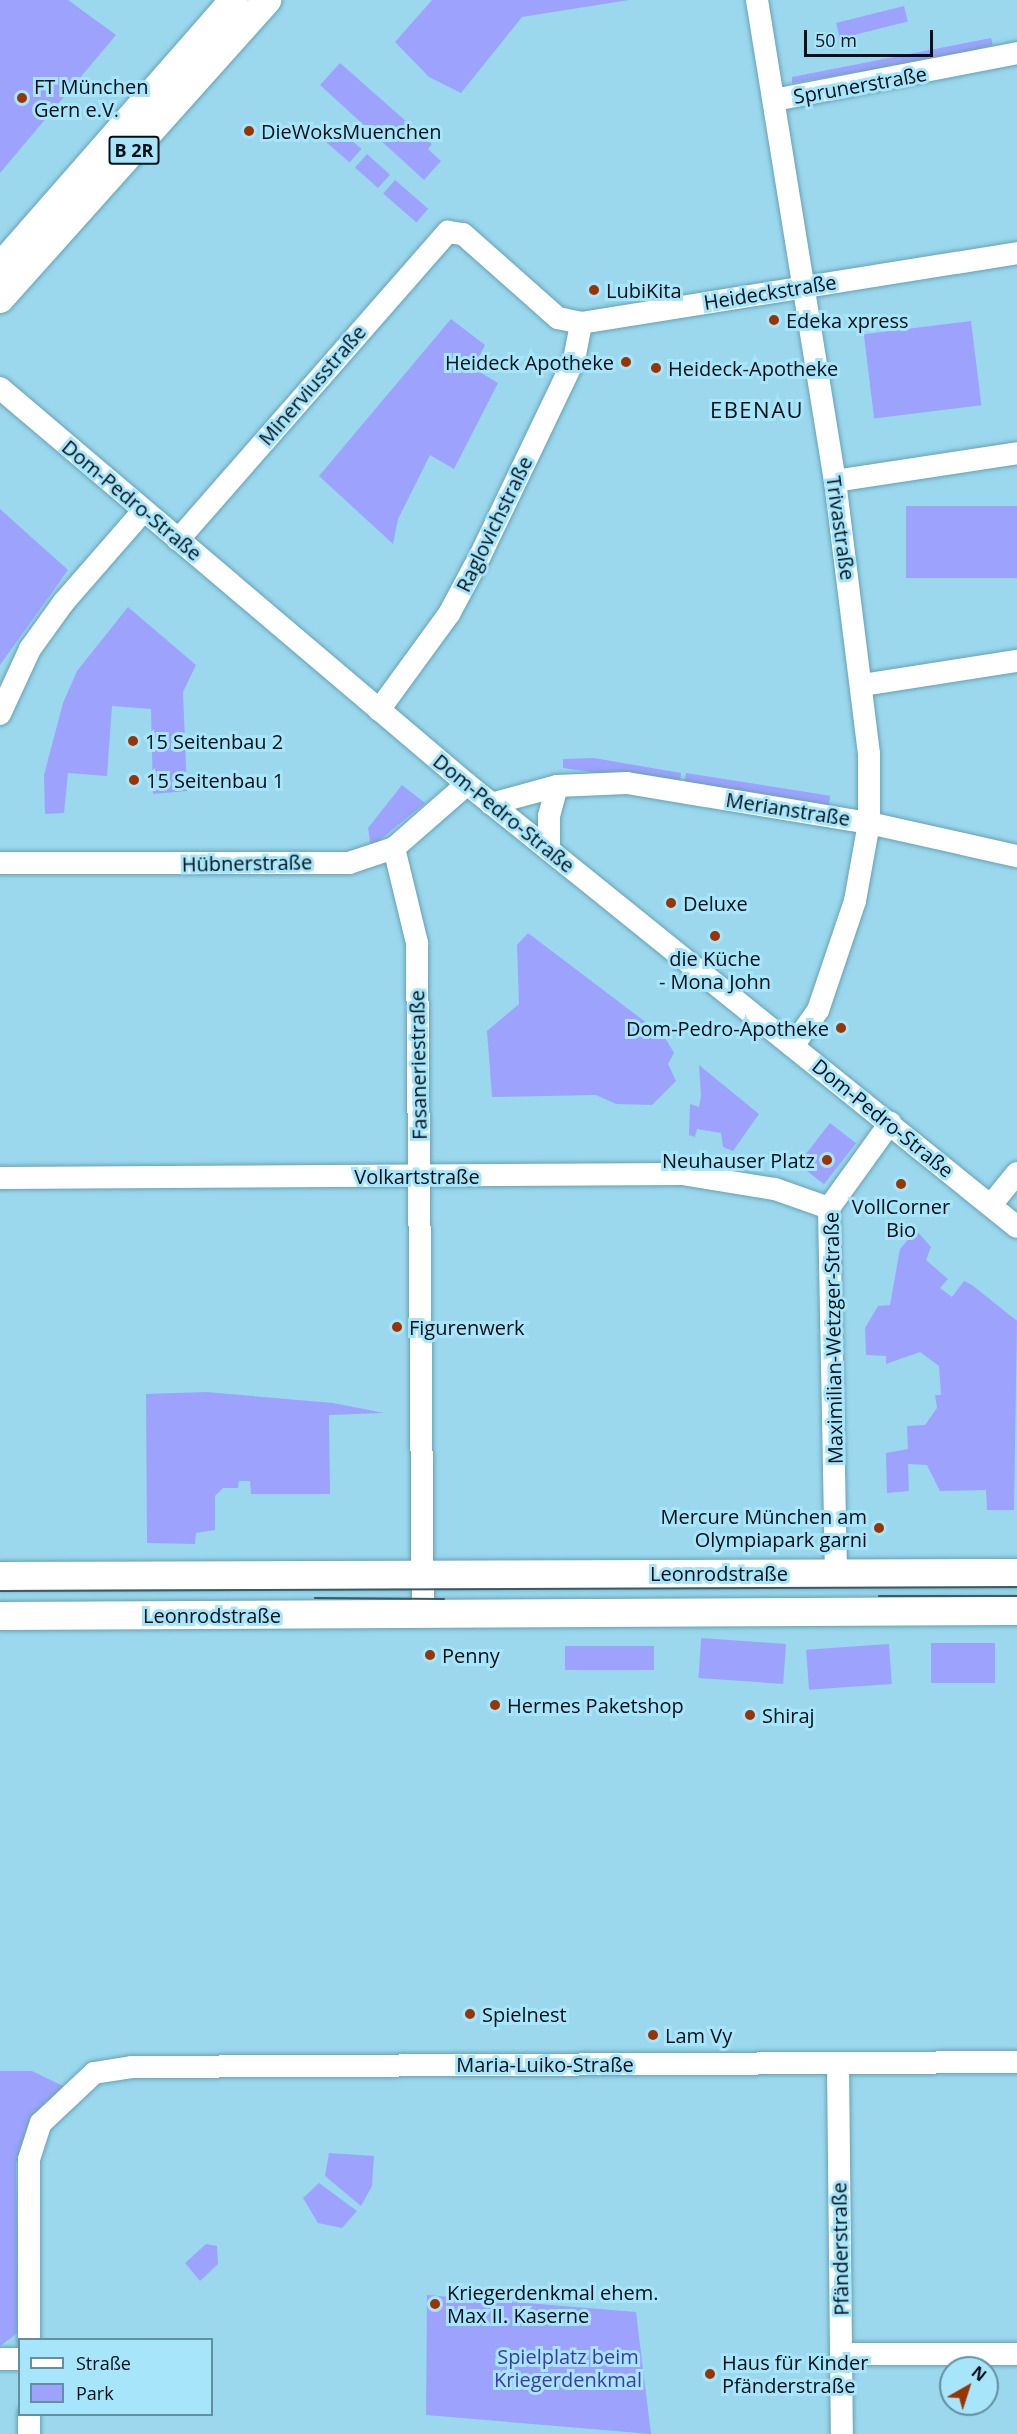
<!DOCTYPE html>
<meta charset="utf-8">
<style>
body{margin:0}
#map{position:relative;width:1017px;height:2434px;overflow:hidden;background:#9bd8ed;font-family:"Open Sans",sans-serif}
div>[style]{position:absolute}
.green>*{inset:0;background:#9da2fd;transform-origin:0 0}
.roads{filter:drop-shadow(0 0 2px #66a2b6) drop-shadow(0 0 2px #66a2b6)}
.minor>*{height:22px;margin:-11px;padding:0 11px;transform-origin:11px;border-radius:11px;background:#fff}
.major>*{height:28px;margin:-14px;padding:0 14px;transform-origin:14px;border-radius:14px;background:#fff}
.tram>*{height:1.5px;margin:-0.75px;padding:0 0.75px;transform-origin:0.75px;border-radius:0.75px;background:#3a5a66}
.dots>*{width:16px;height:16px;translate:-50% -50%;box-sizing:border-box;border:3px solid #a7e5fa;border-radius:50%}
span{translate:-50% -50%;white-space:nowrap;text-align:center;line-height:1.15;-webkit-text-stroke:6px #a7e5fa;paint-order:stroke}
.shield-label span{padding:2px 4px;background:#a7e5fa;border:2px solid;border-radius:4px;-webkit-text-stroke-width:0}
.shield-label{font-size:18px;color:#000f16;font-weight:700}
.street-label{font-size:20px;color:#000f16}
.poi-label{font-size:20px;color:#000f16}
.left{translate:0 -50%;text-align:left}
.right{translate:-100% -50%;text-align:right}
.park-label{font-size:20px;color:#4337ab}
.quarter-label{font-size:22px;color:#000f16;letter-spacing:1.5px}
.legend{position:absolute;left:18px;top:2338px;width:195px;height:78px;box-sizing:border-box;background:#a7e5fa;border:2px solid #648f9f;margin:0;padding:8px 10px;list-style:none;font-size:18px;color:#000f16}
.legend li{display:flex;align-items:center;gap:12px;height:30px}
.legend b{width:30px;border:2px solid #648f9f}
.north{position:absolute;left:939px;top:2356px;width:60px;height:60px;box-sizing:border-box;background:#a7e5fa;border:2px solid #648f9f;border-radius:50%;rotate:39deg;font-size:16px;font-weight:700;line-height:24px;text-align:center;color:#000f16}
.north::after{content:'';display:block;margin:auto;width:21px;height:27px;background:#9a3503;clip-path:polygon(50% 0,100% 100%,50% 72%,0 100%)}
.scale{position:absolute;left:804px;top:30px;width:129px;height:27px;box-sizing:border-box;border:3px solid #000f16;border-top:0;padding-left:8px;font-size:18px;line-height:21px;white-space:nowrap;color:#000f16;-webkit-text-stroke:4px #a7e5fa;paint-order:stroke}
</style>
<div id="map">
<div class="green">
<i style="clip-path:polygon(0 0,68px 0,116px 35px,0 173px)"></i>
<i style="clip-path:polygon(432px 0,629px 0,522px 17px,461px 93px,429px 77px,395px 42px)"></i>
<i style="left:904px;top:6px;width:16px;height:70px;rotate:76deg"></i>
<i style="clip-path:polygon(991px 38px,993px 45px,957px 55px,792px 83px,792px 77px)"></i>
<i style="clip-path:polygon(340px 63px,432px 144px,428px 149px,441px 161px,424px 180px,320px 85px)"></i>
<i style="left:335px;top:126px;width:35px;height:18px;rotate:41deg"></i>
<i style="left:367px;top:154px;width:31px;height:18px;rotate:42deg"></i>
<i style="left:395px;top:180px;width:44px;height:18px;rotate:41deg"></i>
<i style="clip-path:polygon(451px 319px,485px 345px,473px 368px,498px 383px,454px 469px,430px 455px,398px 519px,393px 544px,319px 476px)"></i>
<i style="left:971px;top:321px;width:85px;height:108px;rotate:83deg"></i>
<i style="left:1017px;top:506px;width:72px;height:111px;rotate:90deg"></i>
<i style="clip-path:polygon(0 509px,68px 570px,0 665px)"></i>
<i style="clip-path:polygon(128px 607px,196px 665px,183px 692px,187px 791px,153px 794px,151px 709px,112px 706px,107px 776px,68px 773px,64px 813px,45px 814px,44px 775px,63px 703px,77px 671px)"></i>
<i style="clip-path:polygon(594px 758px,681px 773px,680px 784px,563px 768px,563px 759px)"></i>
<i style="left:686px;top:773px;width:146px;height:9px;rotate:9deg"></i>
<i style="clip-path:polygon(402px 785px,425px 803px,371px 847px,368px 828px)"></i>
<i style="clip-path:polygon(528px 933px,664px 1036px,674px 1053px,668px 1064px,676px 1081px,652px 1105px,616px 1104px,596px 1095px,492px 1097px,487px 1031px,519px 1004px,517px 945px)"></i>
<i style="clip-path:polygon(699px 1065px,759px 1114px,733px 1151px,723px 1147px,721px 1133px,697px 1129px,695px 1137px,689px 1135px,690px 1104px,699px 1107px,701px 1096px)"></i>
<i style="left:830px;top:1123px;width:33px;height:52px;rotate:38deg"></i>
<i style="clip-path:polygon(916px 1230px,931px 1247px,926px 1260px,948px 1279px,940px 1288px,952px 1297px,964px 1281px,972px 1285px,1017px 1321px,1014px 1510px,987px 1510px,986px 1490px,940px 1491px,927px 1465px,908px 1464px,909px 1491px,887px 1493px,886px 1453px,908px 1449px,907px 1426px,925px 1425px,937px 1408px,935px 1395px,941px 1395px,939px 1366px,920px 1352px,886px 1364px,886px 1356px,866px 1355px,865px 1328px,878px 1306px,890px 1305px,900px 1249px)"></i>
<i style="clip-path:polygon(206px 1392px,333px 1403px,384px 1413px,329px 1415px,330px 1494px,251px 1494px,250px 1481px,239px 1481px,238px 1488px,223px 1488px,215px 1496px,215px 1530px,196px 1533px,195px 1544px,147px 1543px,146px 1394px)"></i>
<i style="left:931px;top:1643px;width:64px;height:40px"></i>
<i style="left:786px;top:1644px;width:40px;height:85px;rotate:94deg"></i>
<i style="left:889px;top:1644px;width:40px;height:83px;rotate:86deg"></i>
<i style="left:565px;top:1646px;width:89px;height:24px"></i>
<i style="clip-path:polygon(0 2071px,32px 2071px,63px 2086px,31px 2126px,16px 2163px,19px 2332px,0 2346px)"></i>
<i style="clip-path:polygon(329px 2153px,374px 2156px,372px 2186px,361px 2206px,325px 2176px)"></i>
<i style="clip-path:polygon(319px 2183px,357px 2211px,342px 2228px,318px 2223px,303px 2198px)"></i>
<i style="clip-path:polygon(206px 2244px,217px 2246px,218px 2264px,200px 2281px,185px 2263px)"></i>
<i style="clip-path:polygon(427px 2295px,636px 2312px,651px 2434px,426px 2415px)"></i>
</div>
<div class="roads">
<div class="minor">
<i style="left:757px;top:0;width:487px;rotate:80.8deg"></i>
<i style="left:835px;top:481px;width:275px;rotate:82.9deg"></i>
<i style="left:869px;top:754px;width:69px;rotate:90deg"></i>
<i style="left:869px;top:823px;width:79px;rotate:100.2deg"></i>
<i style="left:855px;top:901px;width:115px;rotate:108.7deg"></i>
<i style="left:818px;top:1010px;width:44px;rotate:124.8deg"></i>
<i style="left:774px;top:100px;width:248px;rotate:-10.9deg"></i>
<i style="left:0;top:388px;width:612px;rotate:40.3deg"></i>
<i style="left:467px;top:784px;width:706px;rotate:38.85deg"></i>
<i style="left:835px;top:481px;width:184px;rotate:-8.7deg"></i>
<i style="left:178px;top:540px;width:410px;rotate:-48.8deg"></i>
<i style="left:448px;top:232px;width:15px;rotate:8deg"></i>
<i style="left:463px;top:234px;width:127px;rotate:41.5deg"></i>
<i style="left:558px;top:318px;width:24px;rotate:12deg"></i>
<i style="left:581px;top:323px;width:442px;rotate:-9.1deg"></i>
<i style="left:863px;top:685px;width:156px;rotate:-8.9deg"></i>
<i style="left:379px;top:710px;width:119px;rotate:-53.9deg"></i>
<i style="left:449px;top:614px;width:66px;rotate:-61.9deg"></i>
<i style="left:480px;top:556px;width:217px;rotate:-64.4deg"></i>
<i style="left:574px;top:360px;width:38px;rotate:-79deg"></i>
<i style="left:0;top:714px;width:72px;rotate:-65.2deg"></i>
<i style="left:30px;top:649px;width:57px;rotate:-54.3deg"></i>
<i style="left:63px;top:603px;width:123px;rotate:-48.9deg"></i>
<i style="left:491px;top:804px;width:68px;rotate:-15.3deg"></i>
<i style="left:557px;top:786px;width:70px;rotate:-2.5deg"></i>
<i style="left:627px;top:783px;width:245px;rotate:9.4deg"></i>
<i style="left:869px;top:823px;width:152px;rotate:12.6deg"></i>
<i style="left:394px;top:848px;width:98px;rotate:76.4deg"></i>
<i style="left:417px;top:943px;width:670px;rotate:89.49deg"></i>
<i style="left:549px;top:850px;width:34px;rotate:-90deg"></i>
<i style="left:549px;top:816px;width:31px;rotate:-75deg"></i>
<i style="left:0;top:863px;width:349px"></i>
<i style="left:349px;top:863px;width:47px;rotate:-18.4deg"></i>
<i style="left:394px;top:848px;width:97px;rotate:-41.2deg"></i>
<i style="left:0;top:1178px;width:682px;rotate:-0.34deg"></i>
<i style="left:682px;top:1174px;width:94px;rotate:9.2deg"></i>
<i style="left:775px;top:1189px;width:57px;rotate:19.4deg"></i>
<i style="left:991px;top:1205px;width:41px;rotate:-50.9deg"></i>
<i style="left:836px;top:1573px;width:365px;rotate:-91.1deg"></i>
<i style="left:829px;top:1208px;width:105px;rotate:-54.3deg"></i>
<i style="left:838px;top:2065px;width:369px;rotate:89.4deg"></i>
<i style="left:29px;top:2340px;width:181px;rotate:-90deg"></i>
<i style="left:29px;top:2159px;width:38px;rotate:-72deg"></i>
<i style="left:41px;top:2123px;width:73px;rotate:-43.3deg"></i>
<i style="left:94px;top:2073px;width:38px;rotate:-9deg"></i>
<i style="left:132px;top:2067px;width:885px;rotate:-0.32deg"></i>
<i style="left:842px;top:2354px;width:175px"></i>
<i style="left:0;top:2359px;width:20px"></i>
<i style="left:29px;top:2434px;width:20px;rotate:-90deg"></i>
</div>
<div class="major">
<i style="left:0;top:267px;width:355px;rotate:-48.8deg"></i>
<i style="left:0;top:299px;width:401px;rotate:-48.2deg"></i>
<i style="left:0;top:1576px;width:1017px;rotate:-0.17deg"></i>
<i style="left:0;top:1616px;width:1017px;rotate:-0.28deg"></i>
</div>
</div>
<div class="tram">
<i style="left:0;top:1591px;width:1017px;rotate:-0.23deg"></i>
<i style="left:879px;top:1596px;width:138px"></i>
<i style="left:315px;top:1598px;width:129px;rotate:0.4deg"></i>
</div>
<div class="dots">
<i style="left:22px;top:98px;background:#9a3503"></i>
<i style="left:249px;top:131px;background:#9a3503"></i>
<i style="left:594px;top:290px;background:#9a3503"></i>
<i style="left:774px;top:320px;background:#9a3503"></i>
<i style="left:626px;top:362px;background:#9a3503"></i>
<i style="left:656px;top:368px;background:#9a3503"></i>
<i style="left:133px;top:741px;background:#9a3503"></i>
<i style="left:134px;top:780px;background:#9a3503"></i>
<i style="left:671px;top:903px;background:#9a3503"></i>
<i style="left:715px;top:936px;background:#9a3503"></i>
<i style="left:841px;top:1028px;background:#9a3503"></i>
<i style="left:827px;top:1160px;background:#9a3503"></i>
<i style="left:901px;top:1184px;background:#9a3503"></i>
<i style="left:397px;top:1327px;background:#9a3503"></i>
<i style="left:879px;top:1528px;background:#9a3503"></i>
<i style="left:430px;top:1655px;background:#9a3503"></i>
<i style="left:495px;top:1705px;background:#9a3503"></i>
<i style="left:750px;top:1715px;background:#9a3503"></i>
<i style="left:470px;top:2014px;background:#9a3503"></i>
<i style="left:653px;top:2035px;background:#9a3503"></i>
<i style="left:435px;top:2304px;background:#9a3503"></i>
<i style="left:710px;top:2374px;background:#9a3503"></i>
</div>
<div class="shield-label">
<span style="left:134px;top:150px">B 2R</span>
</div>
<div class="street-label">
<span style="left:860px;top:85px;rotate:-10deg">Sprunerstraße</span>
<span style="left:770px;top:292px;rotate:-9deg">Heideckstraße</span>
<span style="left:312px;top:385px;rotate:-49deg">Minerviusstraße</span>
<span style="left:132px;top:500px;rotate:40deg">Dom-Pedro-Straße</span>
<span style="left:494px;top:524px;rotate:-64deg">Raglovichstraße</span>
<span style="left:841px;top:528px;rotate:82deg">Trivastraße</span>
<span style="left:788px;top:809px;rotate:9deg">Merianstraße</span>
<span style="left:504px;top:813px;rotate:39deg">Dom-Pedro-Straße</span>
<span style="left:247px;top:863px;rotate:-1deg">Hübnerstraße</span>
<span style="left:418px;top:1065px;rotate:-91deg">Fasaneriestraße</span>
<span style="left:883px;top:1118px;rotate:39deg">Dom-Pedro-Straße</span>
<span style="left:417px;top:1176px">Volkartstraße</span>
<span style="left:833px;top:1338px;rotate:-91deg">Maximilian-Wetzger-Straße</span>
<span style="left:719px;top:1573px">Leonrodstraße</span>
<span style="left:212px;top:1615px">Leonrodstraße</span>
<span style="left:545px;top:2064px">Maria-Luiko-Straße</span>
<span style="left:840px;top:2249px;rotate:-91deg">Pfänderstraße</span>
</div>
<div class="poi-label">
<span class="left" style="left:34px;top:98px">FT München<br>Gern e.V.</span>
<span class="left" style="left:261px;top:131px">DieWoksMuenchen</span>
<span class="left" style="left:606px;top:290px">LubiKita</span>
<span class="left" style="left:786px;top:320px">Edeka xpress</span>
<span class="right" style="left:614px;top:362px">Heideck Apotheke</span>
<span class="left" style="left:668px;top:368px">Heideck-Apotheke</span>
<span class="left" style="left:145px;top:741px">15 Seitenbau 2</span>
<span class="left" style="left:146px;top:780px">15 Seitenbau 1</span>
<span class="left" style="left:683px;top:903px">Deluxe</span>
<span style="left:715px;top:970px">die Küche<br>- Mona John</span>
<span class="right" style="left:829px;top:1028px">Dom-Pedro-Apotheke</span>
<span class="right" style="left:815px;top:1160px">Neuhauser Platz</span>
<span style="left:901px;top:1218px">VollCorner<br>Bio</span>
<span class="left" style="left:409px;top:1327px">Figurenwerk</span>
<span class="right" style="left:867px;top:1528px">Mercure München am<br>Olympiapark garni</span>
<span class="left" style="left:442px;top:1655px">Penny</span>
<span class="left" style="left:507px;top:1705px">Hermes Paketshop</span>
<span class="left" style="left:762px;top:1715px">Shiraj</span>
<span class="left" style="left:482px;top:2014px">Spielnest</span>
<span class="left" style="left:665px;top:2035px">Lam Vy</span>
<span class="left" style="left:447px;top:2304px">Kriegerdenkmal ehem.<br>Max II. Kaserne</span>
<span class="left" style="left:722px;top:2374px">Haus für Kinder<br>Pfänderstraße</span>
</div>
<div class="park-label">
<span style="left:568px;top:2368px">Spielplatz beim<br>Kriegerdenkmal</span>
</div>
<div class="quarter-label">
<span style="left:757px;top:410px">EBENAU</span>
</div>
<ul class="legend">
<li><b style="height:8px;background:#fff"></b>Straße</li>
<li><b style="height:16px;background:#9da2fd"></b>Park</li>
</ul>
<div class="north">N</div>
<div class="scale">50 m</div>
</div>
